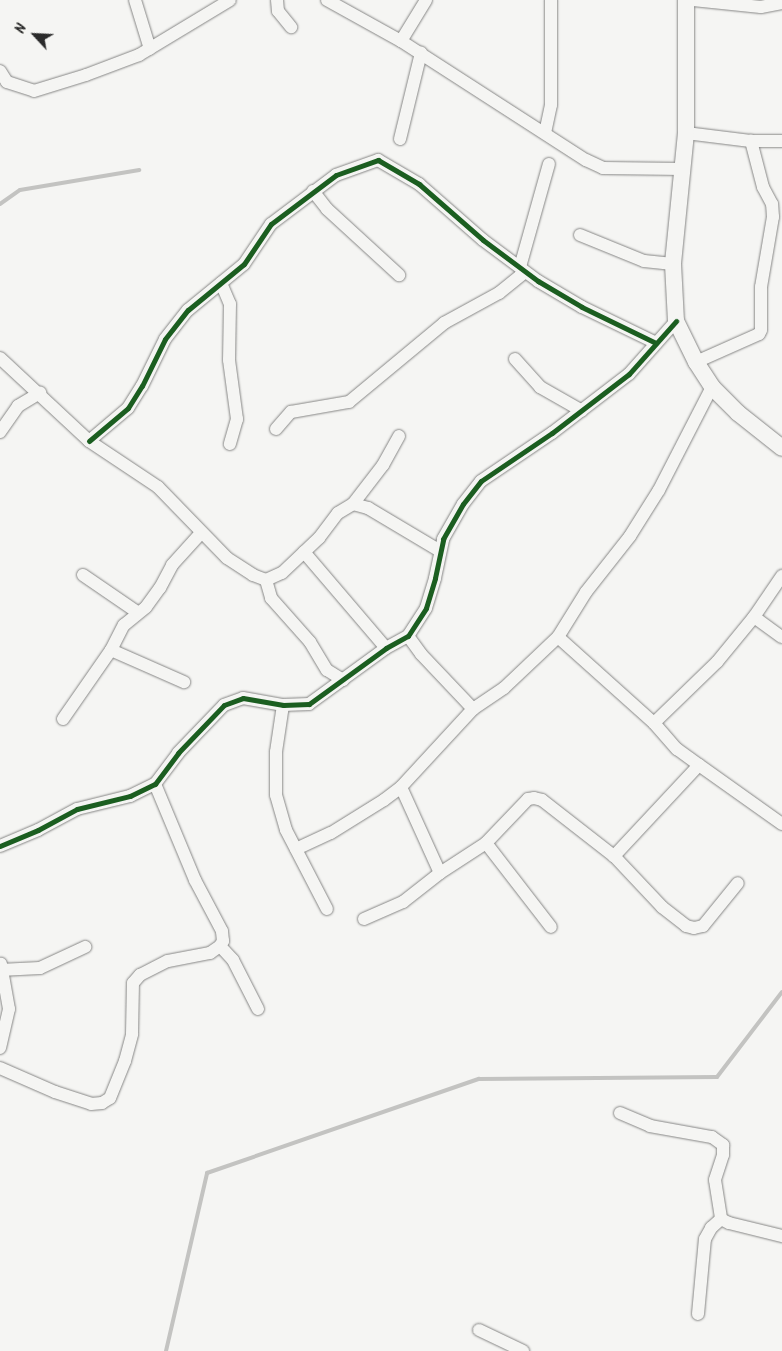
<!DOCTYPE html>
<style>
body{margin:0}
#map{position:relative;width:782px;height:1351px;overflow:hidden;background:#f5f5f3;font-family:Kalam,sans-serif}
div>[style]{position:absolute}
.stream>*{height:4px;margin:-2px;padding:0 2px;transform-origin:2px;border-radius:2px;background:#c3c3c1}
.roads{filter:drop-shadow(0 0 1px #868685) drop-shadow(0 0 1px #868685)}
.minor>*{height:12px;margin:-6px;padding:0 6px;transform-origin:6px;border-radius:6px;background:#f5f5f3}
.tertiary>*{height:16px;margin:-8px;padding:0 8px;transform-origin:8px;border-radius:8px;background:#f5f5f3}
.cycleway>*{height:5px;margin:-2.5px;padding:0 2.5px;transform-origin:2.5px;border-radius:2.5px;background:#1b5e20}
span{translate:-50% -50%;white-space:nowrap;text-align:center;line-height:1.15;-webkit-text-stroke:4.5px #f6f6f2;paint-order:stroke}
.north{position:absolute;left:10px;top:10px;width:50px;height:50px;-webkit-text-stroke:4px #f6f6f2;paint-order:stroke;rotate:295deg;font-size:14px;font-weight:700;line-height:20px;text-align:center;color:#2b2b2b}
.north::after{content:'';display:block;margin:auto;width:18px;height:22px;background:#2b2b2b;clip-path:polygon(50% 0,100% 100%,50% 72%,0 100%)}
</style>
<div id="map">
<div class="stream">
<i style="left:0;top:204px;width:24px;rotate:-35deg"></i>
<i style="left:20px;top:190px;width:121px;rotate:-9.5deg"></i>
<i style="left:166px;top:1351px;width:183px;rotate:-77deg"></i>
<i style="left:207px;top:1173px;width:288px;rotate:-19.1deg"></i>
<i style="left:479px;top:1079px;width:238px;rotate:-0.5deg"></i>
<i style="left:717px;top:1077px;width:107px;rotate:-52.6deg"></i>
</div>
<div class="roads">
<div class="minor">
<i style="left:135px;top:0;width:51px;rotate:73deg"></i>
<i style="left:277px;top:0;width:11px;rotate:85deg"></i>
<i style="left:278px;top:11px;width:21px;rotate:51deg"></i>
<i style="left:327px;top:0;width:85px;rotate:29deg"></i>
<i style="left:401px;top:41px;width:220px;rotate:32.8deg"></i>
<i style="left:586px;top:160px;width:19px;rotate:25deg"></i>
<i style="left:603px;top:168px;width:80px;rotate:0.7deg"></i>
<i style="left:693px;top:0;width:68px;rotate:5.9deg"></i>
<i style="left:761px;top:7px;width:21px;rotate:-11deg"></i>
<i style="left:401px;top:41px;width:48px;rotate:-58.6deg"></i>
<i style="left:0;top:71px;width:13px;rotate:58deg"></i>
<i style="left:7px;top:82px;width:28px;rotate:18deg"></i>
<i style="left:34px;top:91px;width:54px;rotate:-17.1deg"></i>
<i style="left:86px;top:75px;width:57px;rotate:-20.7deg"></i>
<i style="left:139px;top:55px;width:106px;rotate:-31.1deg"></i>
<i style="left:545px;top:133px;width:29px;rotate:-78deg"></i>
<i style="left:551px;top:105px;width:105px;rotate:-90deg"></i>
<i style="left:686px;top:133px;width:65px;rotate:7deg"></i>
<i style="left:751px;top:141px;width:31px"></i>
<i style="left:400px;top:139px;width:89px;rotate:-76.3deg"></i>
<i style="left:313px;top:191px;width:23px;rotate:52deg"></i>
<i style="left:327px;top:209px;width:98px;rotate:42.5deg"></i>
<i style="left:580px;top:235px;width:69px;rotate:22.1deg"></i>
<i style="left:644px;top:261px;width:29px;rotate:6deg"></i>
<i style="left:520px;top:267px;width:107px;rotate:-74.3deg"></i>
<i style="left:221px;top:283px;width:23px;rotate:67deg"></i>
<i style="left:230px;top:304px;width:56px;rotate:91deg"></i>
<i style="left:229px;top:360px;width:60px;rotate:82.3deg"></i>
<i style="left:237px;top:419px;width:26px;rotate:106deg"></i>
<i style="left:0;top:358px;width:122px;rotate:43deg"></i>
<i style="left:89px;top:441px;width:83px;rotate:33.7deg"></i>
<i style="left:158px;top:487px;width:99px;rotate:45.8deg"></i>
<i style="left:227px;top:558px;width:31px;rotate:33deg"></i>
<i style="left:253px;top:575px;width:14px;rotate:21deg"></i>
<i style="left:266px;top:580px;width:19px;rotate:74deg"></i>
<i style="left:271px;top:598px;width:59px;rotate:48.4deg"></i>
<i style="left:310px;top:642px;width:33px;rotate:59deg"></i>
<i style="left:327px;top:670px;width:19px;rotate:32deg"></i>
<i style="left:515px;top:359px;width:38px;rotate:48deg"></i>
<i style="left:540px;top:387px;width:48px;rotate:29.7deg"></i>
<i style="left:696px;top:362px;width:69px;rotate:-24deg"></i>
<i style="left:759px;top:334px;width:4px;rotate:-63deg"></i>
<i style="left:761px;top:330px;width:43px;rotate:-90deg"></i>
<i style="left:761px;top:287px;width:71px;rotate:-80.3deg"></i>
<i style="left:773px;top:217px;width:13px;rotate:-94deg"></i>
<i style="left:772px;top:204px;width:19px;rotate:-118deg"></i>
<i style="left:763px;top:187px;width:48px;rotate:-104.6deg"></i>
<i style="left:276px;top:429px;width:23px;rotate:-49deg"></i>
<i style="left:291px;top:412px;width:59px;rotate:-9.8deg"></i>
<i style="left:349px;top:402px;width:124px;rotate:-39.7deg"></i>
<i style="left:444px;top:323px;width:63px;rotate:-28.6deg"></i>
<i style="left:499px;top:293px;width:33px;rotate:-39deg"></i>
<i style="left:0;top:432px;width:32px;rotate:-55deg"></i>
<i style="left:18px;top:406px;width:26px;rotate:-31deg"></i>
<i style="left:89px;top:441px;width:51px;rotate:-40.2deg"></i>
<i style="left:128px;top:408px;width:26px;rotate:-58deg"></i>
<i style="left:142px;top:386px;width:52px;rotate:-63.9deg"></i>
<i style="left:165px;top:339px;width:37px;rotate:-52deg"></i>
<i style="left:188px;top:310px;width:72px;rotate:-39.4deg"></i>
<i style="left:244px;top:264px;width:48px;rotate:-56deg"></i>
<i style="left:271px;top:224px;width:81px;rotate:-37deg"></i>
<i style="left:336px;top:175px;width:45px;rotate:-19.7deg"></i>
<i style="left:378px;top:160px;width:48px;rotate:30.3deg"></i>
<i style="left:419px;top:184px;width:85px;rotate:41.2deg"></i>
<i style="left:483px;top:240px;width:69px;rotate:36.7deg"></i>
<i style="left:538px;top:281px;width:51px;rotate:30.6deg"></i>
<i style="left:582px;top:307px;width:82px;rotate:25.9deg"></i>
<i style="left:353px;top:504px;width:49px;rotate:-52.4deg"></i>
<i style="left:383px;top:465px;width:33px;rotate:-61deg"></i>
<i style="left:304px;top:552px;width:126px;rotate:49.5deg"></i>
<i style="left:83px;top:575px;width:65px;rotate:34.4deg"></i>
<i style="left:266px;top:580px;width:17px;rotate:-24deg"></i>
<i style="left:282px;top:573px;width:51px;rotate:-43.4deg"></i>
<i style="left:319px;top:538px;width:31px;rotate:-53deg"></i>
<i style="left:338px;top:513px;width:17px;rotate:-31deg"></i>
<i style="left:353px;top:504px;width:16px;rotate:15deg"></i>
<i style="left:368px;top:508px;width:84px;rotate:30.8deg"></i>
<i style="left:754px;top:617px;width:34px;rotate:36deg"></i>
<i style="left:408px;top:636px;width:22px;rotate:54deg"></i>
<i style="left:421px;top:654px;width:76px;rotate:46.6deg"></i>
<i style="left:558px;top:637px;width:129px;rotate:41.9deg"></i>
<i style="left:654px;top:723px;width:35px;rotate:49deg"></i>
<i style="left:677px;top:749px;width:27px;rotate:36deg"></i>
<i style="left:699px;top:765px;width:125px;rotate:133deg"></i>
<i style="left:614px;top:856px;width:70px;rotate:46.7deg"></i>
<i style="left:662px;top:907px;width:31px;rotate:38deg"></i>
<i style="left:686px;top:926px;width:8px;rotate:14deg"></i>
<i style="left:694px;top:928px;width:9px;rotate:-13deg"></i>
<i style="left:703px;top:926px;width:55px;rotate:-50.9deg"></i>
<i style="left:111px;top:650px;width:80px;rotate:23.7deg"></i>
<i style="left:283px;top:705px;width:48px;rotate:98.5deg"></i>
<i style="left:276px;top:752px;width:43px;rotate:90deg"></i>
<i style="left:276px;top:795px;width:36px;rotate:74deg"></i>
<i style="left:286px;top:830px;width:89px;rotate:62.6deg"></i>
<i style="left:63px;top:719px;width:84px;rotate:-55.2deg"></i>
<i style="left:111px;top:650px;width:28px;rotate:-63deg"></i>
<i style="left:124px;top:625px;width:28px;rotate:-39deg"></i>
<i style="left:146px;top:607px;width:24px;rotate:-54deg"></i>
<i style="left:160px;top:588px;width:26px;rotate:-62deg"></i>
<i style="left:172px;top:565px;width:43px;rotate:-47.8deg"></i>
<i style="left:654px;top:723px;width:88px;rotate:-44.1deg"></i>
<i style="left:717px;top:662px;width:58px;rotate:-50.6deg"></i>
<i style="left:754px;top:617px;width:50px;rotate:-55.7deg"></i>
<i style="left:699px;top:765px;width:102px;rotate:35.4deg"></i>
<i style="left:486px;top:843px;width:106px;rotate:52.3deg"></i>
<i style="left:0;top:846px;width:41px;rotate:-22.8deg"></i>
<i style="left:38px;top:830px;width:44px;rotate:-28.3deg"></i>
<i style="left:77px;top:809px;width:55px;rotate:-13.8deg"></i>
<i style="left:130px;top:796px;width:28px;rotate:-26deg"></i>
<i style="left:155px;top:784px;width:39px;rotate:-53deg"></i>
<i style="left:178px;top:753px;width:66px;rotate:-46.2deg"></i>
<i style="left:224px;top:705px;width:20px;rotate:-20deg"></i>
<i style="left:243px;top:698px;width:41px;rotate:9.9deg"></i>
<i style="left:283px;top:705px;width:26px;rotate:-2deg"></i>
<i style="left:309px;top:704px;width:95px;rotate:-36deg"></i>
<i style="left:386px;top:648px;width:25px;rotate:-29deg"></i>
<i style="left:408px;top:636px;width:33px;rotate:-57deg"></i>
<i style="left:426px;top:608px;width:31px;rotate:-73deg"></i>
<i style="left:435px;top:578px;width:40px;rotate:-78deg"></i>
<i style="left:443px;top:539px;width:40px;rotate:-60.3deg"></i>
<i style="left:463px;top:504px;width:29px;rotate:-52deg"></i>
<i style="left:481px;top:481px;width:86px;rotate:-34.1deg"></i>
<i style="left:552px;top:433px;width:97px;rotate:-37.5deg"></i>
<i style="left:629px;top:374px;width:71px;rotate:-48.4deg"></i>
<i style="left:296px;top:849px;width:38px;rotate:-25deg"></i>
<i style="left:331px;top:833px;width:62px;rotate:-31.9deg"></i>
<i style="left:384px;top:800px;width:21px;rotate:-37deg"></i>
<i style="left:440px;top:873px;width:55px;rotate:-33.1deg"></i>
<i style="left:486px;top:843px;width:61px;rotate:-46.3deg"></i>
<i style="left:528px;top:799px;width:6px;rotate:-9deg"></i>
<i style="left:534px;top:798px;width:8px;rotate:14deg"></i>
<i style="left:542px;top:800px;width:91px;rotate:37.9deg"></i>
<i style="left:364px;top:919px;width:43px;rotate:-23.6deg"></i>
<i style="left:403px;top:902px;width:47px;rotate:-38.1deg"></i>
<i style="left:440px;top:873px;width:94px;rotate:-114.4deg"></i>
<i style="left:401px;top:787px;width:106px;rotate:-47.3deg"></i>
<i style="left:473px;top:709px;width:37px;rotate:-34deg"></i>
<i style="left:504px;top:688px;width:74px;rotate:-43.4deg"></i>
<i style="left:558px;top:637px;width:53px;rotate:-58.1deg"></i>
<i style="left:586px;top:592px;width:71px;rotate:-51.8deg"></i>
<i style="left:630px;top:536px;width:54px;rotate:-57.8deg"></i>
<i style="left:659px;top:490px;width:116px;rotate:-62.8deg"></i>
<i style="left:220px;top:946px;width:19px;rotate:47deg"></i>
<i style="left:233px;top:960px;width:55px;rotate:63deg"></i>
<i style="left:0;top:970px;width:40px;rotate:-2.9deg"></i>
<i style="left:40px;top:968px;width:50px;rotate:-25deg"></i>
<i style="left:0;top:1048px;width:40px;rotate:-77deg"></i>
<i style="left:9px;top:1009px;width:46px;rotate:-100.1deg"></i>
<i style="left:0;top:1068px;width:60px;rotate:23.6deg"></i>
<i style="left:55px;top:1092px;width:38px;rotate:18deg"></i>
<i style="left:91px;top:1104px;width:11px;rotate:-5deg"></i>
<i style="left:102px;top:1103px;width:9px;rotate:-32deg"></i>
<i style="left:110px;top:1098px;width:40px;rotate:-68deg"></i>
<i style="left:125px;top:1061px;width:28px;rotate:-75deg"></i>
<i style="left:132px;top:1034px;width:51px;rotate:-88.9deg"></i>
<i style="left:133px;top:983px;width:11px;rotate:-49deg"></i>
<i style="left:140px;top:975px;width:31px;rotate:-27deg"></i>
<i style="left:168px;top:961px;width:43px;rotate:-10.8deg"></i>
<i style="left:210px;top:953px;width:12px;rotate:-35deg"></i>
<i style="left:220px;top:946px;width:6px;rotate:-59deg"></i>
<i style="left:223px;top:941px;width:10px;rotate:-96deg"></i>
<i style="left:222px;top:931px;width:58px;rotate:-117.9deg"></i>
<i style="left:195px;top:880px;width:104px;rotate:-112.6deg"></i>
<i style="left:620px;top:1113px;width:33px;rotate:23deg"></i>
<i style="left:650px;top:1126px;width:63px;rotate:10.1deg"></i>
<i style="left:712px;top:1137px;width:14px;rotate:36deg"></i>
<i style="left:723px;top:1145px;width:10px;rotate:90deg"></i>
<i style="left:723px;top:1155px;width:26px;rotate:108deg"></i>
<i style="left:715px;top:1180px;width:39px;rotate:81deg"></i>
<i style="left:721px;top:1219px;width:9px;rotate:27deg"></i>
<i style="left:729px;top:1223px;width:55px;rotate:13.8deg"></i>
<i style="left:698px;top:1314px;width:75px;rotate:-84.7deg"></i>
<i style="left:705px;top:1239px;width:13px;rotate:-61deg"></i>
<i style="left:711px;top:1228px;width:13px;rotate:-42deg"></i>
<i style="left:479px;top:1330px;width:49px;rotate:25.5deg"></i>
</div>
<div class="tertiary">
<i style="left:686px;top:0;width:133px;rotate:90deg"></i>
<i style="left:686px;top:133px;width:132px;rotate:95.7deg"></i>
<i style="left:673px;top:264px;width:57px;rotate:87deg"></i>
<i style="left:676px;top:321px;width:46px;rotate:64deg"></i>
<i style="left:696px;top:362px;width:30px;rotate:57deg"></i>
<i style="left:712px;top:387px;width:37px;rotate:45deg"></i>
<i style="left:738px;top:413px;width:56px;rotate:38.5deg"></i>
</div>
</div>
<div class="cycleway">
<i style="left:89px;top:441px;width:51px;rotate:-40.2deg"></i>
<i style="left:128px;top:408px;width:26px;rotate:-58deg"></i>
<i style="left:142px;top:386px;width:52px;rotate:-63.9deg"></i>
<i style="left:165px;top:339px;width:37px;rotate:-52deg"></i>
<i style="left:188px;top:310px;width:72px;rotate:-39.4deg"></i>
<i style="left:244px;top:264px;width:48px;rotate:-56deg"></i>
<i style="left:271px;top:224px;width:81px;rotate:-37deg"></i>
<i style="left:336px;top:175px;width:45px;rotate:-19.7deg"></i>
<i style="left:378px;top:160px;width:48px;rotate:30.3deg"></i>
<i style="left:419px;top:184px;width:85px;rotate:41.2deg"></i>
<i style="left:483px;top:240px;width:69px;rotate:36.7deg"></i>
<i style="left:538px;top:281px;width:51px;rotate:30.6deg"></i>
<i style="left:582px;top:307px;width:82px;rotate:25.9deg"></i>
<i style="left:0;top:846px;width:41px;rotate:-22.8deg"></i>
<i style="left:38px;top:830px;width:44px;rotate:-28.3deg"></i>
<i style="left:77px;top:809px;width:55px;rotate:-13.8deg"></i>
<i style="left:130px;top:796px;width:28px;rotate:-26deg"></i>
<i style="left:155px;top:784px;width:39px;rotate:-53deg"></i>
<i style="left:178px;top:753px;width:66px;rotate:-46.2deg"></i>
<i style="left:224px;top:705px;width:20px;rotate:-20deg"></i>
<i style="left:243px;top:698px;width:41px;rotate:9.9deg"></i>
<i style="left:283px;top:705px;width:26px;rotate:-2deg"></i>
<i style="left:309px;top:704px;width:95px;rotate:-36deg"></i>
<i style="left:386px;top:648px;width:25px;rotate:-29deg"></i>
<i style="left:408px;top:636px;width:33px;rotate:-57deg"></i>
<i style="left:426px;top:608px;width:31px;rotate:-73deg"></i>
<i style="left:435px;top:578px;width:40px;rotate:-78deg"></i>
<i style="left:443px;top:539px;width:40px;rotate:-60.3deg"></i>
<i style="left:463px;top:504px;width:29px;rotate:-52deg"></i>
<i style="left:481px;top:481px;width:86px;rotate:-34.1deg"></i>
<i style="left:552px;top:433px;width:97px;rotate:-37.5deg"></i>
<i style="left:629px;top:374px;width:71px;rotate:-48.4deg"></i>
</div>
<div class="north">N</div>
</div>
